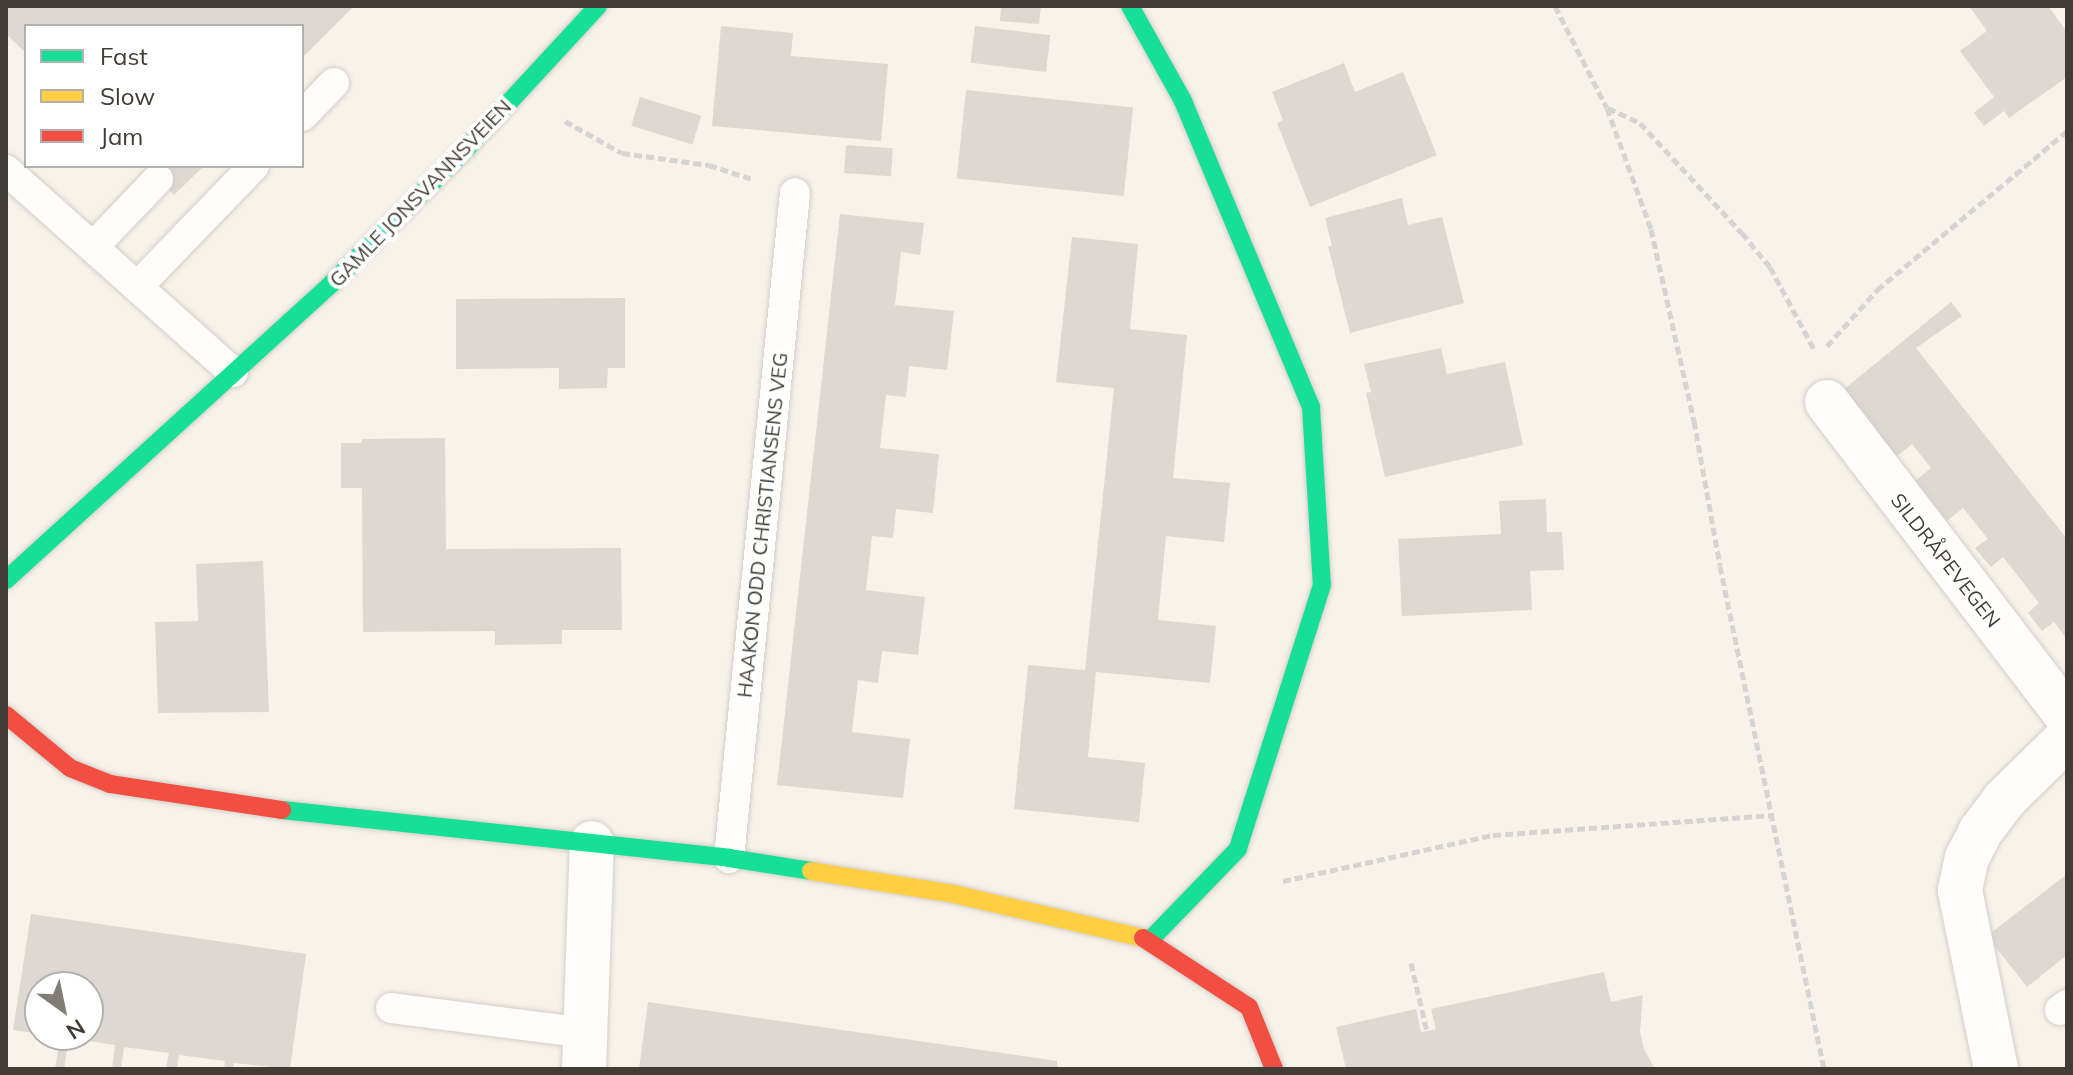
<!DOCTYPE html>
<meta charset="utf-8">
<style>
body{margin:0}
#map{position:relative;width:2073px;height:1075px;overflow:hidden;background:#f8f2ea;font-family:Mulish,sans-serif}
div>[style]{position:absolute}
.building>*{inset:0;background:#ddd8d1;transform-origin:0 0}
.path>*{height:5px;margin-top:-2.5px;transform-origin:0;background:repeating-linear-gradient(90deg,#d6d4d2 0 8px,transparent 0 12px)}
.roads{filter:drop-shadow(0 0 2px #d3cec7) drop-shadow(0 0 2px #d3cec7)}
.lane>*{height:30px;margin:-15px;padding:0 15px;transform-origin:15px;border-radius:15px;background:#fefdfc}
.street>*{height:44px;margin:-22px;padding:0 22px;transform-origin:22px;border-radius:22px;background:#fefdfc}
.fast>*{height:18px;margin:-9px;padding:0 9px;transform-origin:9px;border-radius:9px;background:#16e098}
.slow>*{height:18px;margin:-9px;padding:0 9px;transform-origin:9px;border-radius:9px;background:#ffcf43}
.jam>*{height:18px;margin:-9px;padding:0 9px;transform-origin:9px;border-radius:9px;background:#f24e42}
span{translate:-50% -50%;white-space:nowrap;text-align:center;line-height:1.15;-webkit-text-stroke:8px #fff;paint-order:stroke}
.street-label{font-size:20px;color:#413c35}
.frame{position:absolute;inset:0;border:8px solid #413c35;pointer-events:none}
.legend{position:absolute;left:24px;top:24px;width:280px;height:144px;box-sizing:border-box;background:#fff;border:2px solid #b3b1ae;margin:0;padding:10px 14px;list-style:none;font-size:24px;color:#413c35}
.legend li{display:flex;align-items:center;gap:16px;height:40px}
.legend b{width:40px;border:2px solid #b3b1ae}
.north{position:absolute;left:24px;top:971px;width:80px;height:80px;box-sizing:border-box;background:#fff;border:2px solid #b3b1ae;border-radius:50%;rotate:147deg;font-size:22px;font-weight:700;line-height:32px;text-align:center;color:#413c35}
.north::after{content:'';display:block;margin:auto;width:28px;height:36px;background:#817c74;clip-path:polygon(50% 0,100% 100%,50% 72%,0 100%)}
</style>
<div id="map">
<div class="building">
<i style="clip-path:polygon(6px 6px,354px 6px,302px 58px,302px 26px,26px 26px,26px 53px,6px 34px)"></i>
<i style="clip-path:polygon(1001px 6px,1041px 6px,1039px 24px,1000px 21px)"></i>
<i style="clip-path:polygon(1969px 6px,2048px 6px,2067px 32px,2067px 77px,2009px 118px,2004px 111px,1984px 126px,1974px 113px,1994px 97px,1960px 51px,1987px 31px)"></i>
<i style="clip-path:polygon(721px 26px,793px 33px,791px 56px,888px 64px,881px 141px,712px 126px)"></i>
<i style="left:975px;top:26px;width:76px;height:37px;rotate:7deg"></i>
<i style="clip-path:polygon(1344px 63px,1355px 92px,1403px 72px,1437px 155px,1310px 207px,1277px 123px,1283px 120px,1272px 92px)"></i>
<i style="left:966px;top:90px;width:168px;height:89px;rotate:6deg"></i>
<i style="left:640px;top:97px;width:64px;height:30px;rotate:17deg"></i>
<i style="left:846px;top:145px;width:47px;height:28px;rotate:4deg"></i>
<i style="clip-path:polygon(144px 166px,204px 166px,174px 195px)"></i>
<i style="clip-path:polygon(1402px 198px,1408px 225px,1442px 217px,1464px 303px,1350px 333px,1328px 246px,1332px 246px,1325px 218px)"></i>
<i style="clip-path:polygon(840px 214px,924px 223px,920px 255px,901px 252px,895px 305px,954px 311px,947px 370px,909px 366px,906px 397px,886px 395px,880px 448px,939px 454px,933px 513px,896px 509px,893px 538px,872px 536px,866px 590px,925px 597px,918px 655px,882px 651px,878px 683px,858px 680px,852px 732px,910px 739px,903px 798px,777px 785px)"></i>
<i style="clip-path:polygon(1072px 237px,1138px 244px,1130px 329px,1187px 335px,1173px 478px,1230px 483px,1224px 542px,1166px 536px,1158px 620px,1216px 626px,1210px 683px,1096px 672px,1088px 757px,1145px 763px,1139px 822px,1014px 809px,1028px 665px,1085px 670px,1114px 388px,1056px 382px)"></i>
<i style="clip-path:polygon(625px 298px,625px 368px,608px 368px,607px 388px,559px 389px,559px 368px,456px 369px,456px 299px)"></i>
<i style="clip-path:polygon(1951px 302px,1962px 316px,1916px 348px,2067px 539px,2067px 639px,2054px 622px,2042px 631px,2028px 613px,2039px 603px,2003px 557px,1991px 567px,1975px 548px,1988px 539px,1963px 508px,1947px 521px,1915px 481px,1931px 468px,1912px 444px,1896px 457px,1843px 390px)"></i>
<i style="clip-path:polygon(1441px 348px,1447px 374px,1505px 362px,1523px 445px,1385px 477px,1366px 393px,1371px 392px,1364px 364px)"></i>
<i style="clip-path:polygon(445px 438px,446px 549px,621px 548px,622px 630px,562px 630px,562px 644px,495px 645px,495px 631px,363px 632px,362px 488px,341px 488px,341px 443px,361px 443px,362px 439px)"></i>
<i style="clip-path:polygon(1546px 499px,1547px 532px,1562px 532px,1564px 570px,1530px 571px,1532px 610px,1402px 616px,1398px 539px,1501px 534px,1499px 501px)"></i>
<i style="clip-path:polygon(263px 561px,269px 712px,158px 713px,155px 622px,198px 621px,196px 564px)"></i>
<i style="clip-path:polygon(2067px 874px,2067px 955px,2027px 987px,1987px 936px)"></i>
<i style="clip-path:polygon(31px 914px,306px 954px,290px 1069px,234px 1063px,233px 1069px,224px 1069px,225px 1061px,179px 1055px,177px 1069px,166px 1069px,169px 1053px,124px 1047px,121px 1069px,112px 1069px,115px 1045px,69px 1038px,64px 1069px,55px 1069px,60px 1038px,54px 1035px,88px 1035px,88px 987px,40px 987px,40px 1034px,13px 1030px)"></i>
<i style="clip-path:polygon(1604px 972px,1611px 1002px,1643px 995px,1640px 1032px,1644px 1049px,1655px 1069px,1346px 1069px,1336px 1027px,1416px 1009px,1421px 1032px,1427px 1031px,1436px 1029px,1431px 1009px)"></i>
<i style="clip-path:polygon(648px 1002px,1057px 1061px,1057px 1066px,1063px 1069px,639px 1069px)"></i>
</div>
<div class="path">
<i style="left:1555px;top:6px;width:114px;rotate:63deg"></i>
<i style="left:1607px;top:108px;width:129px;rotate:70deg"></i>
<i style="left:1651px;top:229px;width:197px;rotate:77.4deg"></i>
<i style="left:1694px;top:421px;width:147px;rotate:79.8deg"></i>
<i style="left:1720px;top:566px;width:514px;rotate:78.32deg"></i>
<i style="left:1608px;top:108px;width:35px;rotate:25deg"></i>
<i style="left:1640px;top:123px;width:150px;rotate:47.2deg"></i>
<i style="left:1742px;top:233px;width:44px;rotate:50.5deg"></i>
<i style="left:1770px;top:267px;width:93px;rotate:61.8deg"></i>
<i style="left:565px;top:121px;width:65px;rotate:29.3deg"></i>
<i style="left:622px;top:153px;width:88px;rotate:7.9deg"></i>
<i style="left:709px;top:165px;width:45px;rotate:18deg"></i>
<i style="left:1827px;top:346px;width:75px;rotate:-48.2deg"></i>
<i style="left:1877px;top:290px;width:248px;rotate:-39.9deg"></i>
<i style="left:1283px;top:881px;width:215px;rotate:-12.4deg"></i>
<i style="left:1493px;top:835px;width:281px;rotate:-4.1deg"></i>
<i style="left:1411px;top:963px;width:70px;rotate:76.8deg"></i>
</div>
<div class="roads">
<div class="lane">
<i style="left:302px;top:116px;width:46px;rotate:-45.9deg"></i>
<i style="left:6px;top:170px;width:304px;rotate:41.7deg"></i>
<i style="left:93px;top:247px;width:94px;rotate:-46.3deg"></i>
<i style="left:137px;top:287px;width:168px;rotate:-46deg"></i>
<i style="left:729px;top:858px;width:668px;rotate:-84.33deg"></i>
<i style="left:391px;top:1008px;width:196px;rotate:7.3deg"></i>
<i style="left:2060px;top:1010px;width:9px;rotate:-36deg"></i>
</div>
<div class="street">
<i style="left:1827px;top:402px;width:395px;rotate:52.6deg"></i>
<i style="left:584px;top:1069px;width:226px;rotate:-88deg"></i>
<i style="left:1996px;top:1069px;width:183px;rotate:-101.4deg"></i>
<i style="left:1960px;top:890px;width:33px;rotate:-78deg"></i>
<i style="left:1967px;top:858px;width:29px;rotate:-63deg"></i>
<i style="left:1980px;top:832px;width:41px;rotate:-52.9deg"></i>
<i style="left:2005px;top:799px;width:87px;rotate:-44.5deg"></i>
</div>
<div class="fast">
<i style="left:1130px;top:6px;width:109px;rotate:60.8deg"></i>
<i style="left:1183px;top:101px;width:332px;rotate:67.3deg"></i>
<i style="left:1311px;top:407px;width:178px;rotate:86.5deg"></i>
<i style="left:1322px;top:585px;width:277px;rotate:107.7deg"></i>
<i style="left:1238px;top:849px;width:127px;rotate:134deg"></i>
<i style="left:6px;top:580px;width:441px;rotate:-42.3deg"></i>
<i style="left:332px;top:283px;width:190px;rotate:-45deg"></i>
<i style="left:466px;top:149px;width:195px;rotate:-47.3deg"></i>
<i style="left:282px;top:810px;width:450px;rotate:6.1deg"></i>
<i style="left:729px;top:858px;width:83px;rotate:9deg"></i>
</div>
<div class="slow">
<i style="left:811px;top:871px;width:145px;rotate:9.1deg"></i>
<i style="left:954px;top:894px;width:194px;rotate:13.1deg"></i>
</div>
<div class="jam">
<i style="left:6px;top:715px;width:83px;rotate:39.6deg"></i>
<i style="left:70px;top:768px;width:43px;rotate:21.8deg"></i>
<i style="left:110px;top:784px;width:174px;rotate:8.6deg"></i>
<i style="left:1143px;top:938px;width:126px;rotate:33.1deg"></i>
<i style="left:1249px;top:1007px;width:67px;rotate:68deg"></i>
</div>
</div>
<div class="street-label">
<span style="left:420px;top:193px;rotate:-46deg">GAMLE JONSVANNSVEIEN</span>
<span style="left:762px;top:525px;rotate:-84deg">HAAKON ODD CHRISTIANSENS VEG</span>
<span style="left:1946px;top:560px;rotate:52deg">SILDRÅPEVEGEN</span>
</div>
<div class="frame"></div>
<ul class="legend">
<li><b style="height:10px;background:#16e098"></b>Fast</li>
<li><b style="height:10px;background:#ffcf43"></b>Slow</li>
<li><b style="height:10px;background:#f24e42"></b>Jam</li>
</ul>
<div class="north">N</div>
</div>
